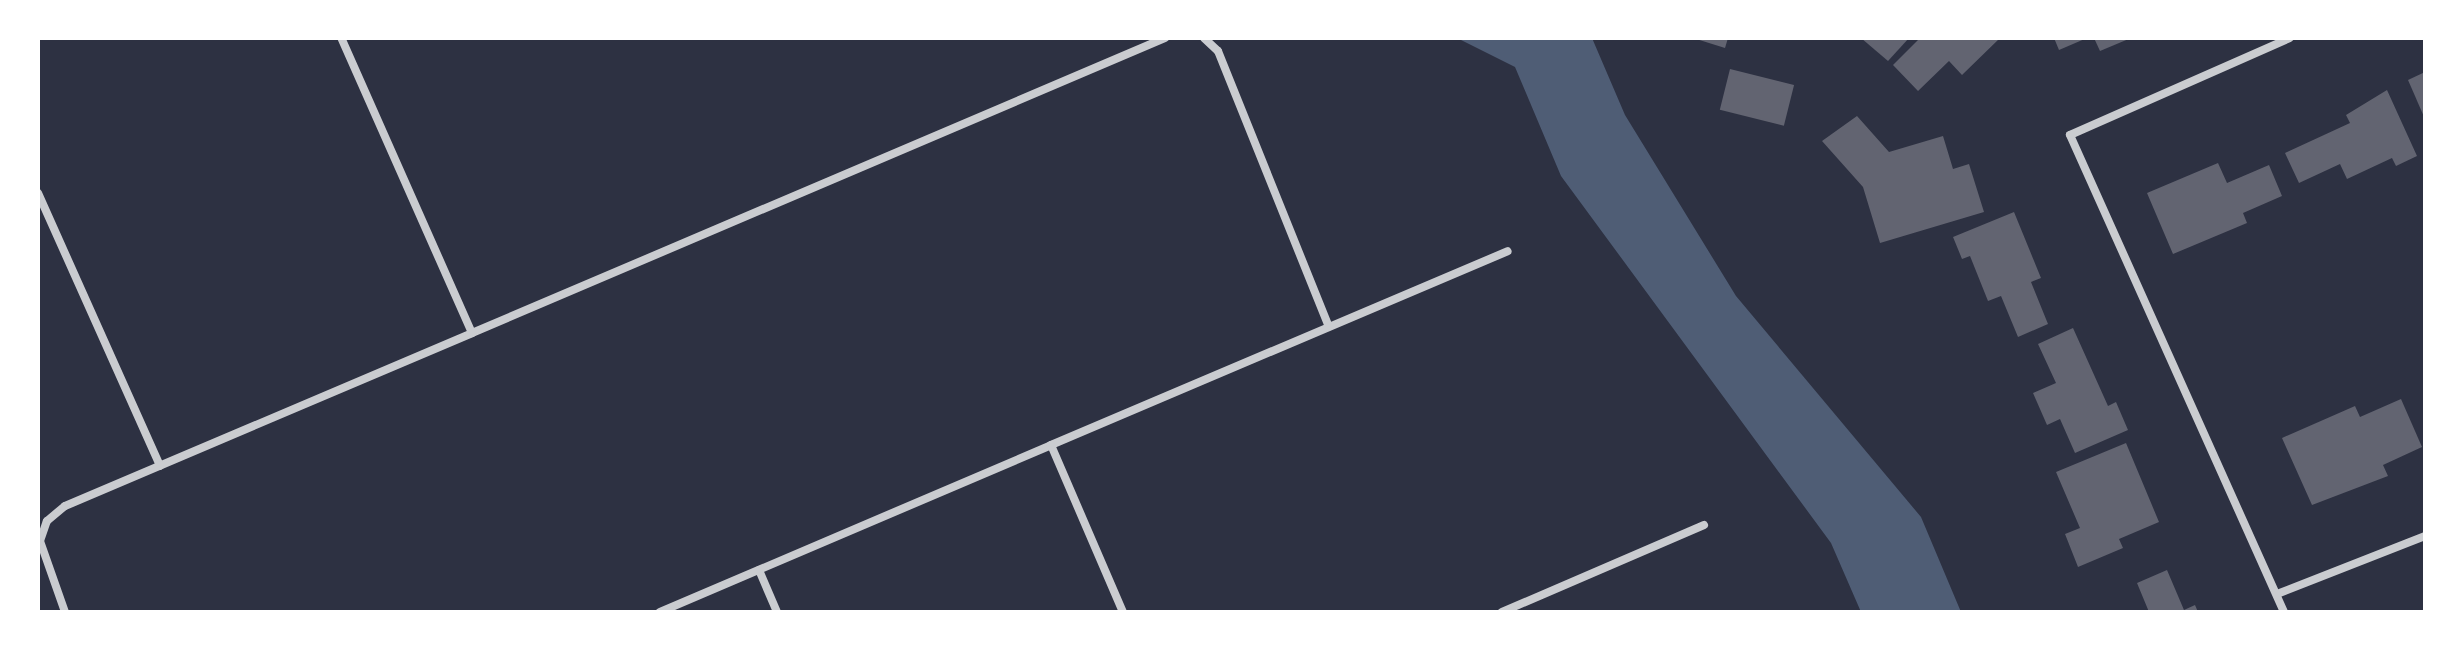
<!DOCTYPE html>
<style>
body{margin:0}
#map{position:relative;width:2463px;height:650px;overflow:hidden;background:#2d3142;font-family:"Asap Condensed",sans-serif}
div>[style]{position:absolute}
.water>*{inset:0;background:#4f5d75}
.building>*{inset:0;background:#626471;transform-origin:0 0}
.minor>*{height:8px;margin:-4px;padding:0 4px;transform-origin:4px;border-radius:4px;background:#caccd0}
span{translate:-50% -50%;white-space:nowrap;text-align:center;line-height:1.15;-webkit-text-stroke:6px #fff;paint-order:stroke}
.frame{position:absolute;inset:0;border:40px solid #fff;pointer-events:none}
</style>
<div id="map">
<div class="water">
<i style="clip-path:polygon(1457px 38px,1592px 38px,1625px 115px,1736px 296px,1921px 517px,1961px 612px,1861px 612px,1831px 543px,1561px 176px,1515px 67px)"></i>
</div>
<div class="building">
<i style="clip-path:polygon(1693px 38px,1728px 38px,1725px 48px)"></i>
<i style="clip-path:polygon(1861px 38px,1909px 38px,1888px 61px)"></i>
<i style="clip-path:polygon(1920px 38px,2000px 38px,1962px 75px,1949px 61px,1918px 91px,1893px 65px)"></i>
<i style="clip-path:polygon(2054px 38px,2087px 38px,2059px 50px)"></i>
<i style="clip-path:polygon(2094px 38px,2131px 38px,2100px 51px)"></i>
<i style="left:1730px;top:69px;width:66px;height:42px;rotate:14deg"></i>
<i style="clip-path:polygon(2425px 72px,2425px 119px,2408px 80px)"></i>
<i style="clip-path:polygon(2387px 90px,2417px 156px,2396px 166px,2392px 158px,2347px 179px,2340px 164px,2299px 183px,2285px 153px,2350px 123px,2346px 115px)"></i>
<i style="clip-path:polygon(1857px 116px,1889px 152px,1943px 136px,1953px 169px,1969px 164px,1984px 212px,1880px 243px,1863px 187px,1822px 141px)"></i>
<i style="clip-path:polygon(2218px 163px,2227px 183px,2269px 165px,2282px 196px,2243px 213px,2247px 223px,2173px 254px,2147px 193px)"></i>
<i style="clip-path:polygon(2014px 212px,2041px 278px,2031px 282px,2048px 324px,2018px 337px,2001px 296px,1988px 301px,1970px 256px,1962px 259px,1953px 237px)"></i>
<i style="clip-path:polygon(2073px 328px,2108px 406px,2116px 402px,2128px 430px,2075px 453px,2060px 419px,2047px 425px,2033px 393px,2056px 383px,2038px 344px)"></i>
<i style="clip-path:polygon(2401px 399px,2422px 447px,2383px 465px,2388px 476px,2312px 505px,2282px 438px,2355px 406px,2360px 417px)"></i>
<i style="clip-path:polygon(2126px 443px,2159px 522px,2119px 539px,2123px 548px,2078px 567px,2065px 534px,2080px 528px,2056px 472px)"></i>
<i style="clip-path:polygon(2167px 570px,2184px 610px,2195px 605px,2198px 612px,2149px 612px,2137px 583px)"></i>
</div>
<div class="minor">
<i style="left:1204px;top:38px;width:19px;rotate:43deg"></i>
<i style="left:1218px;top:51px;width:297px;rotate:68.1deg"></i>
<i style="left:38px;top:193px;width:299px;rotate:65.9deg"></i>
<i style="left:472px;top:333px;width:753px;rotate:-23.06deg"></i>
<i style="left:1051px;top:445px;width:496px;rotate:-23deg"></i>
<i style="left:759px;top:570px;width:46px;rotate:66.8deg"></i>
<i style="left:2277px;top:594px;width:159px;rotate:-21.4deg"></i>
<i style="left:65px;top:612px;width:75px;rotate:-109.4deg"></i>
<i style="left:40px;top:541px;width:21px;rotate:-71deg"></i>
<i style="left:47px;top:521px;width:23px;rotate:-40deg"></i>
<i style="left:65px;top:506px;width:442px;rotate:-23deg"></i>
<i style="left:472px;top:333px;width:323px;rotate:-113.9deg"></i>
<i style="left:660px;top:612px;width:425px;rotate:-23.1deg"></i>
<i style="left:1051px;top:445px;width:182px;rotate:66.7deg"></i>
<i style="left:1502px;top:612px;width:220px;rotate:-23.3deg"></i>
<i style="left:2284px;top:612px;width:523px;rotate:-114.16deg"></i>
<i style="left:2070px;top:135px;width:240px;rotate:-23.8deg"></i>
</div>
<div class="frame"></div>
</div>
